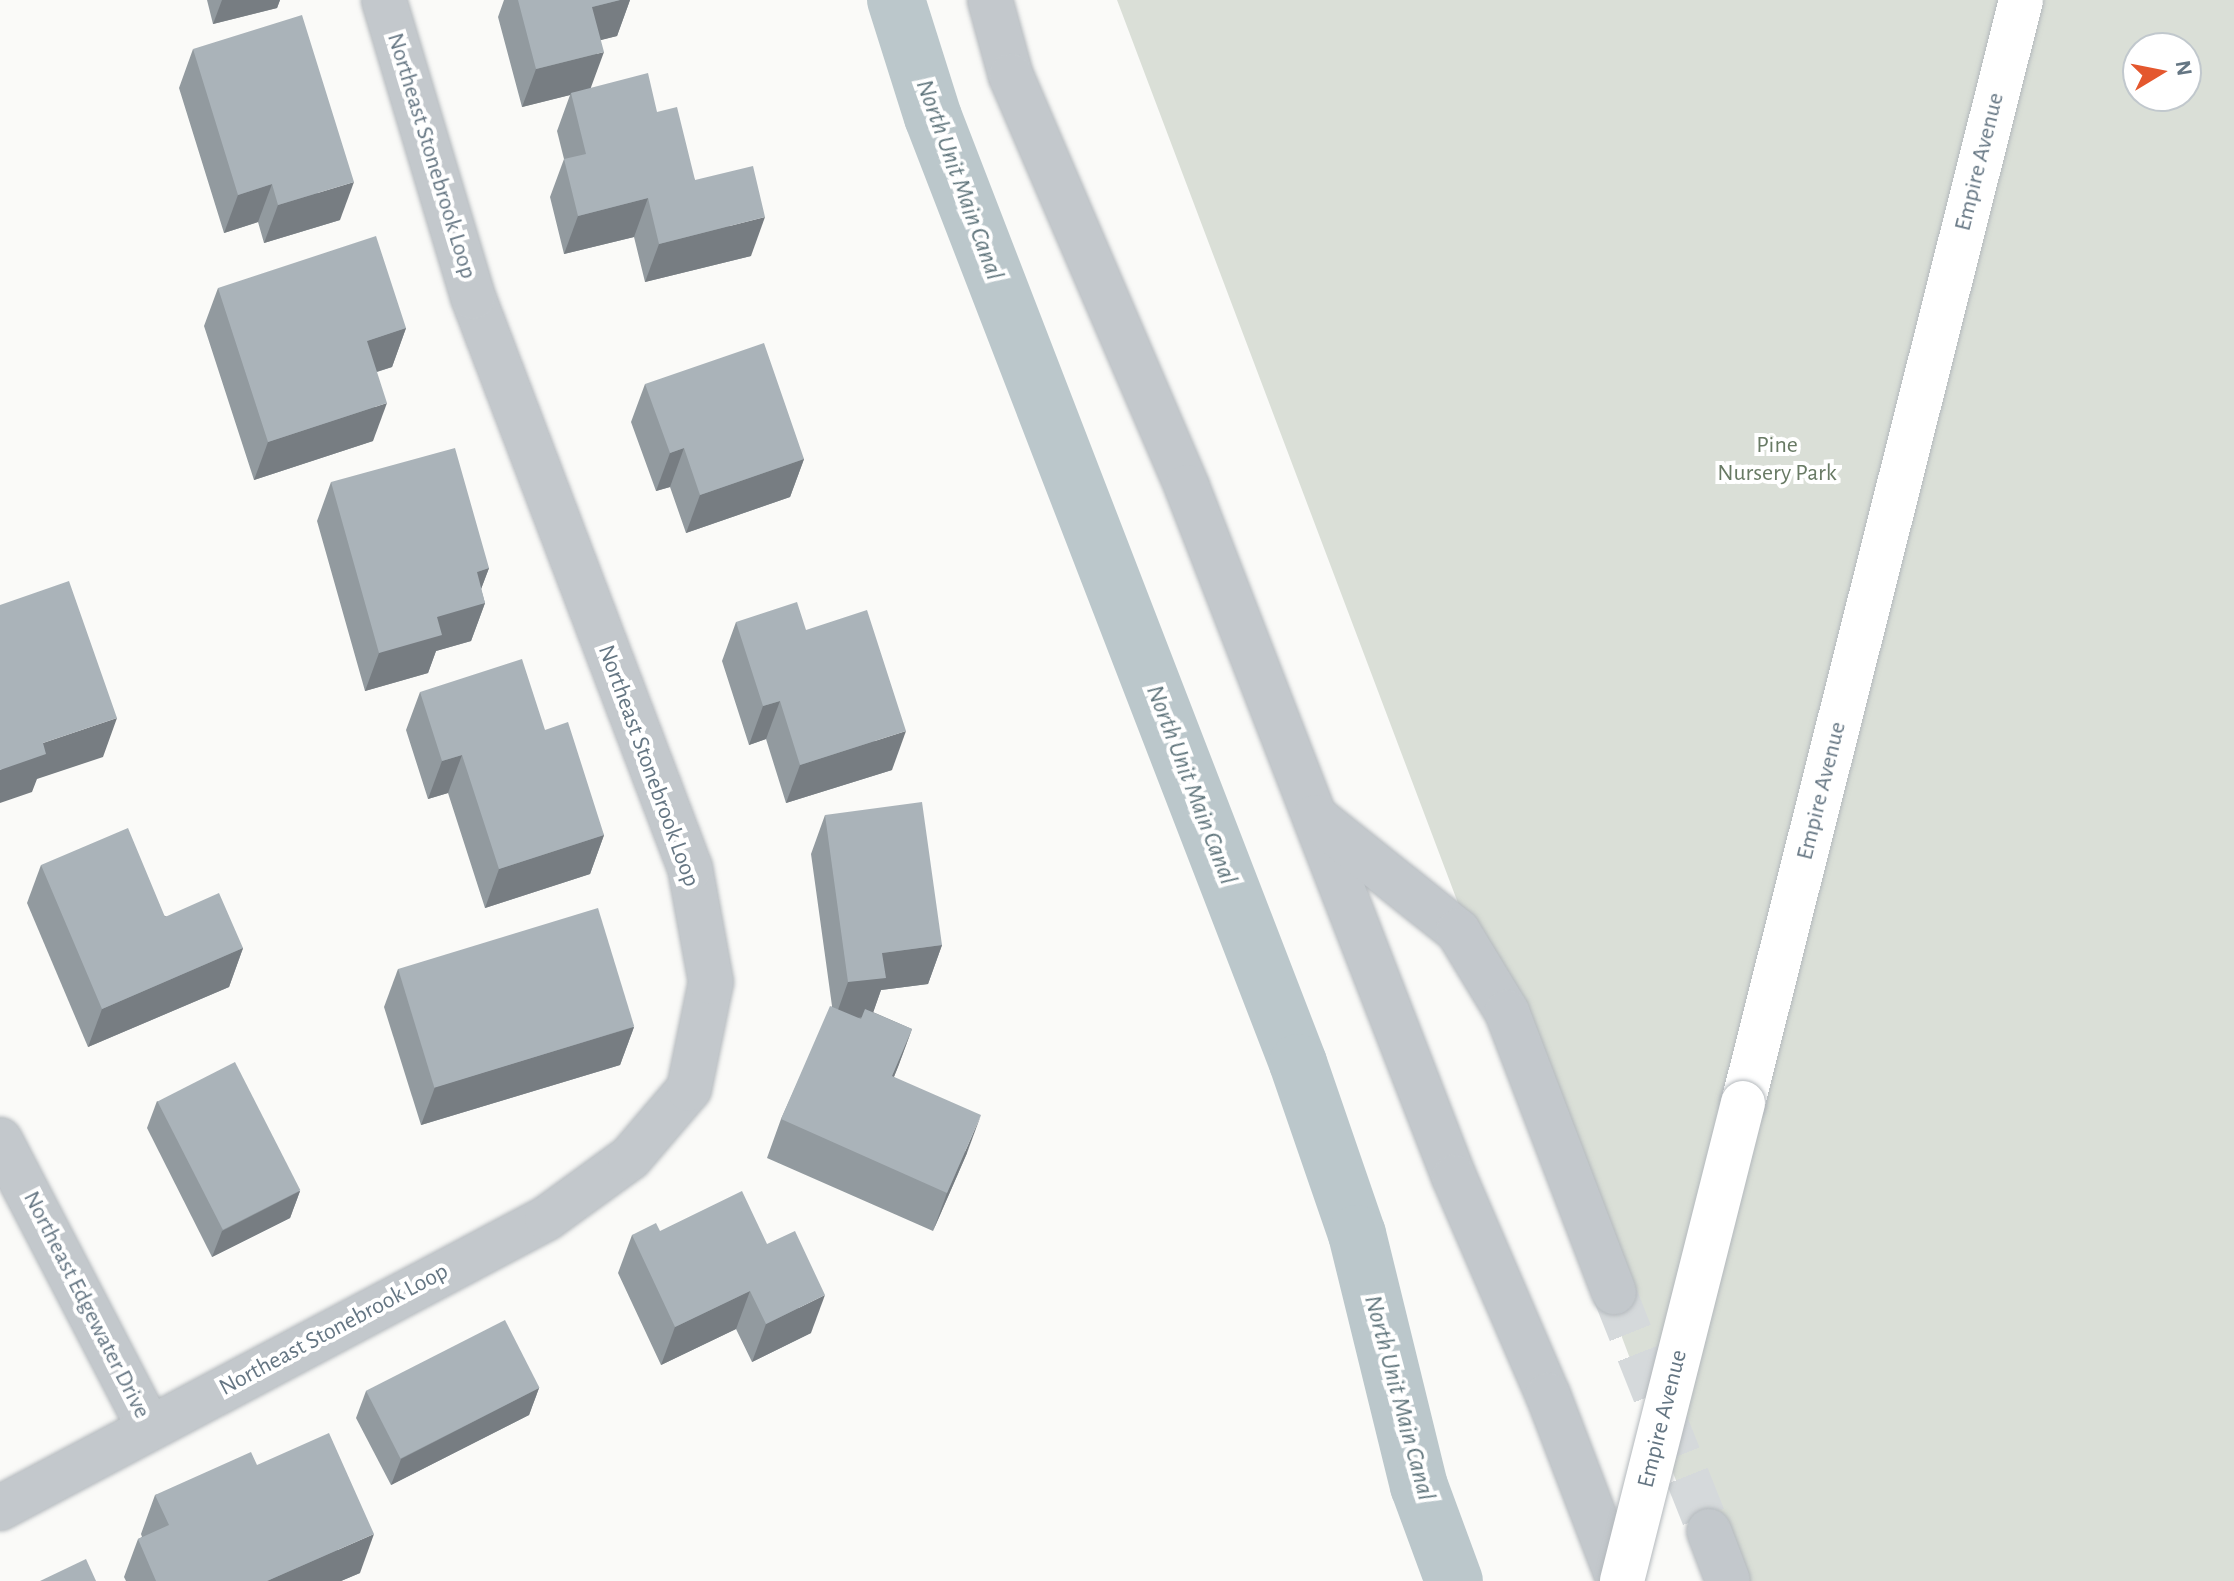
<!DOCTYPE html>
<style>
body{margin:0}
#map{position:relative;width:2234px;height:1581px;overflow:hidden;background:#fafaf8;font-family:"Alegreya Sans",sans-serif}
div>[style]{position:absolute}
.green>*{inset:0;background:#dadfd7}
.canal>*{height:58px;margin:-29px;padding:0 29px;transform-origin:29px;border-radius:29px;background:#bbc7cb}
.minor-tunnel>*{height:44px;margin-top:-22px;transform-origin:0;background:repeating-linear-gradient(90deg,#d5d9db 0 44px,transparent 0 66px)}
.roads{filter:drop-shadow(0 0 2px #b4b9bd) drop-shadow(0 0 2px #b4b9bd)}
.minor>*{height:44px;margin:-22px;padding:0 22px;transform-origin:22px;border-radius:22px;background:#c3c8cc}
.highway>*{height:44px;margin:-22px;padding:0 22px;transform-origin:22px;border-radius:22px;background:#fff}
.bridges{filter:drop-shadow(0 0 2px #b4b9bd) drop-shadow(0 0 2px #b4b9bd)}
.highway-bridge>*{height:44px;margin:-22px;padding:0 22px;transform-origin:22px;border-radius:22px;background:#fff}
.wall>*{inset:0;background:#929a9f}
.shaded-wall>*{inset:0;background:#777d82}
.building>*{inset:0;background:#aab3b9;transform-origin:0 0}
span{translate:-50% -50%;white-space:nowrap;text-align:center;line-height:1.15;-webkit-text-stroke:8px #fff;paint-order:stroke}
.street-label{font-size:24px;color:#657683}
.park-label{font-size:24px;color:#687a64}
.water-label{font-size:26px;color:#60757c;font-style:italic}
.north{position:absolute;left:2122px;top:32px;width:80px;height:80px;box-sizing:border-box;background:#fff;border:2px solid #c1c8cd;border-radius:50%;rotate:80deg;font-size:22px;font-weight:700;line-height:32px;text-align:center;color:#657683}
.north::after{content:'';display:block;margin:auto;width:28px;height:36px;background:#e4572e;clip-path:polygon(50% 0,100% 100%,50% 72%,0 100%)}
</style>
<div id="map">
<div class="green">
<i style="clip-path:polygon(evenodd,1117px 0,2234px 0,2234px 1581px,1714px 1581px,1117px 0,2138px 48px,2186px 48px,2186px 96px,2138px 96px,2138px 48px)"></i>
</div>
<div class="canal">
<i style="left:896px;top:0;width:123px;rotate:72.5deg"></i>
<i style="left:933px;top:117px;width:1014px;rotate:68.9deg"></i>
<i style="left:1298px;top:1063px;width:181px;rotate:71deg"></i>
<i style="left:1357px;top:1234px;width:260px;rotate:76.2deg"></i>
<i style="left:1419px;top:1486px;width:101px;rotate:69.8deg"></i>
</div>
<div class="minor-tunnel">
<i style="left:1614px;top:1292px;width:257px;rotate:68.3deg"></i>
</div>
<div class="roads">
<div class="minor">
<i style="left:990px;top:0;width:79px;rotate:74.6deg"></i>
<i style="left:1011px;top:76px;width:447px;rotate:66.8deg"></i>
<i style="left:1187px;top:487px;width:740px;rotate:68.85deg"></i>
<i style="left:1454px;top:1177px;width:237px;rotate:66.7deg"></i>
<i style="left:1548px;top:1395px;width:199px;rotate:69.1deg"></i>
<i style="left:1315px;top:817px;width:183px;rotate:38.6deg"></i>
<i style="left:1458px;top:931px;width:95px;rotate:58.8deg"></i>
<i style="left:1507px;top:1012px;width:300px;rotate:69.1deg"></i>
<i style="left:0;top:1140px;width:324px;rotate:62.6deg"></i>
<i style="left:0;top:1508px;width:619px;rotate:-27.93deg"></i>
<i style="left:547px;top:1218px;width:102px;rotate:-35.9deg"></i>
<i style="left:630px;top:1158px;width:91px;rotate:-49.5deg"></i>
<i style="left:689px;top:1089px;width:109px;rotate:-78.4deg"></i>
<i style="left:711px;top:982px;width:116px;rotate:-100.4deg"></i>
<i style="left:690px;top:868px;width:611px;rotate:-110.81deg"></i>
<i style="left:473px;top:297px;width:310px;rotate:-106.7deg"></i>
<i style="left:1709px;top:1531px;width:53px;rotate:69.2deg"></i>
</div>
<div class="highway">
<i style="left:1743px;top:1103px;width:1137px;rotate:-75.85deg"></i>
</div>
</div>
<div class="bridges">
<div class="highway-bridge">
<i style="left:1622px;top:1581px;width:493px;rotate:-75.8deg"></i>
</div>
</div>
<div class="wall">
<i style="clip-path:polygon(207px 0,280px 0,277px 8px,213px 24px)"></i>
<i style="clip-path:polygon(504px 0,630px 0,617px 36px,600px 40px,590px 88px,657px 112px,695px 180px,751px 256px,645px 282px,634px 237px,564px 254px,550px 197px,564px 159px,557px 131px,570px 95px,522px 107px,498px 17px)"></i>
<i style="clip-path:polygon(193px 49px,340px 220px,264px 243px,258px 222px,224px 233px,179px 88px)"></i>
<i style="clip-path:polygon(218px 288px,406px 328px,392px 367px,377px 372px,373px 441px,254px 480px,204px 326px)"></i>
<i style="clip-path:polygon(645px 384px,804px 459px,790px 497px,686px 533px,670px 487px,656px 491px,631px 422px)"></i>
<i style="clip-path:polygon(331px 482px,489px 568px,481px 589px,485px 603px,471px 641px,436px 651px,428px 673px,365px 691px,317px 521px)"></i>
<i style="clip-path:polygon(736px 622px,806px 630px,892px 770px,786px 803px,766px 739px,749px 745px,722px 661px)"></i>
<i style="clip-path:polygon(420px 692px,545px 730px,604px 835px,590px 874px,485px 908px,448px 793px,428px 799px,406px 730px)"></i>
<i style="clip-path:polygon(825px 815px,942px 945px,928px 984px,881px 990px,873px 1012px,912px 1029px,894px 1077px,967px 1153px,933px 1231px,767px 1158px,781px 1119px,832px 1006px,811px 854px)"></i>
<i style="clip-path:polygon(41px 865px,243px 948px,229px 987px,88px 1047px,27px 903px)"></i>
<i style="clip-path:polygon(398px 969px,634px 1027px,620px 1065px,421px 1125px,384px 1007px)"></i>
<i style="clip-path:polygon(157px 1101px,300px 1191px,290px 1218px,212px 1257px,147px 1128px)"></i>
<i style="clip-path:polygon(660px 1231px,767px 1244px,811px 1333px,752px 1362px,736px 1329px,661px 1365px,618px 1273px,632px 1235px)"></i>
<i style="clip-path:polygon(539px 1388px,529px 1415px,391px 1485px,356px 1418px,366px 1391px)"></i>
<i style="clip-path:polygon(257px 1465px,360px 1573px,341px 1581px,126px 1581px,124px 1577px,138px 1539px,142px 1537px,141px 1534px,155px 1495px)"></i>
</div>
<div class="shaded-wall">
<i style="clip-path:polygon(222px 0,280px 0,277px 8px,213px 24px)"></i>
<i style="clip-path:polygon(620px 0,630px 0,617px 36px,578px 46px,592px 7px)"></i>
<i style="clip-path:polygon(604px 52px,590px 90px,571px 93px,570px 95px,522px 107px,536px 69px)"></i>
<i style="clip-path:polygon(354px 182px,340px 220px,264px 243px,278px 205px)"></i>
<i style="clip-path:polygon(272px 184px,258px 222px,224px 233px,238px 195px)"></i>
<i style="clip-path:polygon(648px 198px,634px 237px,564px 254px,578px 216px)"></i>
<i style="clip-path:polygon(765px 217px,751px 256px,645px 282px,659px 244px)"></i>
<i style="clip-path:polygon(406px 328px,392px 367px,353px 379px,367px 341px)"></i>
<i style="clip-path:polygon(387px 403px,373px 441px,254px 480px,268px 442px)"></i>
<i style="clip-path:polygon(684px 448px,670px 487px,656px 491px,670px 453px)"></i>
<i style="clip-path:polygon(804px 459px,790px 497px,686px 533px,700px 495px)"></i>
<i style="clip-path:polygon(489px 568px,475px 605px,485px 603px,471px 641px,436px 651px,428px 673px,365px 691px,379px 653px,437px 617px,477px 572px)"></i>
<i style="clip-path:polygon(780px 701px,766px 739px,749px 745px,763px 706px)"></i>
<i style="clip-path:polygon(117px 718px,103px 757px,37px 779px,32px 792px,0 803px,0 770px,43px 743px)"></i>
<i style="clip-path:polygon(906px 731px,892px 770px,786px 803px,800px 765px)"></i>
<i style="clip-path:polygon(462px 755px,448px 793px,428px 799px,442px 761px)"></i>
<i style="clip-path:polygon(604px 835px,590px 874px,485px 908px,499px 869px)"></i>
<i style="clip-path:polygon(942px 945px,928px 984px,881px 990px,872px 1016px,834px 1021px,848px 982px,882px 953px)"></i>
<i style="clip-path:polygon(243px 948px,229px 987px,88px 1047px,102px 1009px)"></i>
<i style="clip-path:polygon(634px 1027px,620px 1065px,421px 1125px,435px 1087px)"></i>
<i style="clip-path:polygon(912px 1029px,898px 1067px,878px 1114px,892px 1076px)"></i>
<i style="clip-path:polygon(981px 1115px,967px 1153px,933px 1231px,947px 1193px)"></i>
<i style="clip-path:polygon(300px 1191px,290px 1218px,212px 1257px,222px 1231px)"></i>
<i style="clip-path:polygon(750px 1291px,736px 1329px,661px 1365px,675px 1327px)"></i>
<i style="clip-path:polygon(825px 1295px,811px 1333px,752px 1362px,766px 1324px)"></i>
<i style="clip-path:polygon(539px 1388px,529px 1415px,391px 1485px,401px 1459px)"></i>
<i style="clip-path:polygon(374px 1534px,360px 1573px,341px 1581px,267px 1581px)"></i>
</div>
<div class="building">
<i style="clip-path:polygon(518px 0,620px 0,592px 7px,604px 52px,536px 69px)"></i>
<i style="clip-path:polygon(302px 15px,354px 182px,278px 205px,272px 184px,238px 195px,193px 49px)"></i>
<i style="clip-path:polygon(648px 73px,657px 112px,677px 107px,695px 180px,753px 166px,765px 217px,659px 244px,648px 198px,578px 216px,564px 159px,586px 154px,571px 93px)"></i>
<i style="clip-path:polygon(376px 236px,406px 328px,367px 341px,387px 403px,268px 442px,218px 288px)"></i>
<i style="clip-path:polygon(764px 343px,804px 459px,700px 495px,684px 448px,670px 453px,645px 384px)"></i>
<i style="clip-path:polygon(455px 448px,489px 568px,477px 572px,485px 603px,437px 617px,442px 635px,379px 653px,331px 482px)"></i>
<i style="clip-path:polygon(69px 581px,117px 718px,43px 743px,46px 754px,0 770px,0 605px)"></i>
<i style="clip-path:polygon(797px 602px,806px 630px,867px 610px,906px 731px,800px 765px,780px 701px,763px 706px,736px 622px)"></i>
<i style="clip-path:polygon(522px 659px,545px 730px,568px 722px,604px 835px,499px 869px,462px 755px,442px 761px,420px 692px)"></i>
<i style="clip-path:polygon(922px 802px,942px 945px,882px 953px,886px 978px,848px 982px,825px 815px)"></i>
<i style="clip-path:polygon(128px 828px,165px 917px,219px 893px,243px 948px,102px 1009px,41px 865px)"></i>
<i style="left:598px;top:908px;width:124px;height:209px;rotate:73deg"></i>
<i style="clip-path:polygon(830px 1006px,861px 1019px,865px 1009px,912px 1029px,892px 1076px,981px 1115px,947px 1193px,781px 1119px)"></i>
<i style="left:235px;top:1062px;width:144px;height:87px;rotate:63deg"></i>
<i style="clip-path:polygon(742px 1191px,767px 1244px,795px 1231px,825px 1295px,766px 1324px,750px 1291px,675px 1327px,632px 1235px,656px 1223px,660px 1231px)"></i>
<i style="left:505px;top:1320px;width:76px;height:156px;rotate:63deg"></i>
<i style="clip-path:polygon(329px 1433px,374px 1534px,267px 1581px,156px 1581px,138px 1539px,169px 1525px,155px 1495px,251px 1452px,257px 1465px)"></i>
<i style="clip-path:polygon(86px 1559px,96px 1581px,40px 1581px)"></i>
</div>
<div class="street-label">
<span style="left:431px;top:156px;rotate:73deg">Northeast Stonebrook Loop</span>
<span style="left:1980px;top:162px;rotate:-76deg">Empire Avenue</span>
<span style="left:648px;top:766px;rotate:70deg">Northeast Stonebrook Loop</span>
<span style="left:1822px;top:791px;rotate:-76deg">Empire Avenue</span>
<span style="left:86px;top:1305px;rotate:63deg">Northeast Edgewater Drive</span>
<span style="left:334px;top:1330px;rotate:-28deg">Northeast Stonebrook Loop</span>
<span style="left:1663px;top:1419px;rotate:-76deg">Empire Avenue</span>
</div>
<div class="park-label">
<span style="left:1777px;top:460px">Pine<br>Nursery Park</span>
</div>
<div class="water-label">
<span style="left:959px;top:180px;rotate:70deg">North Unit Main Canal</span>
<span style="left:1191px;top:785px;rotate:69deg">North Unit Main Canal</span>
<span style="left:1399px;top:1398px;rotate:75deg">North Unit Main Canal</span>
</div>
<div class="north">N</div>
</div>
